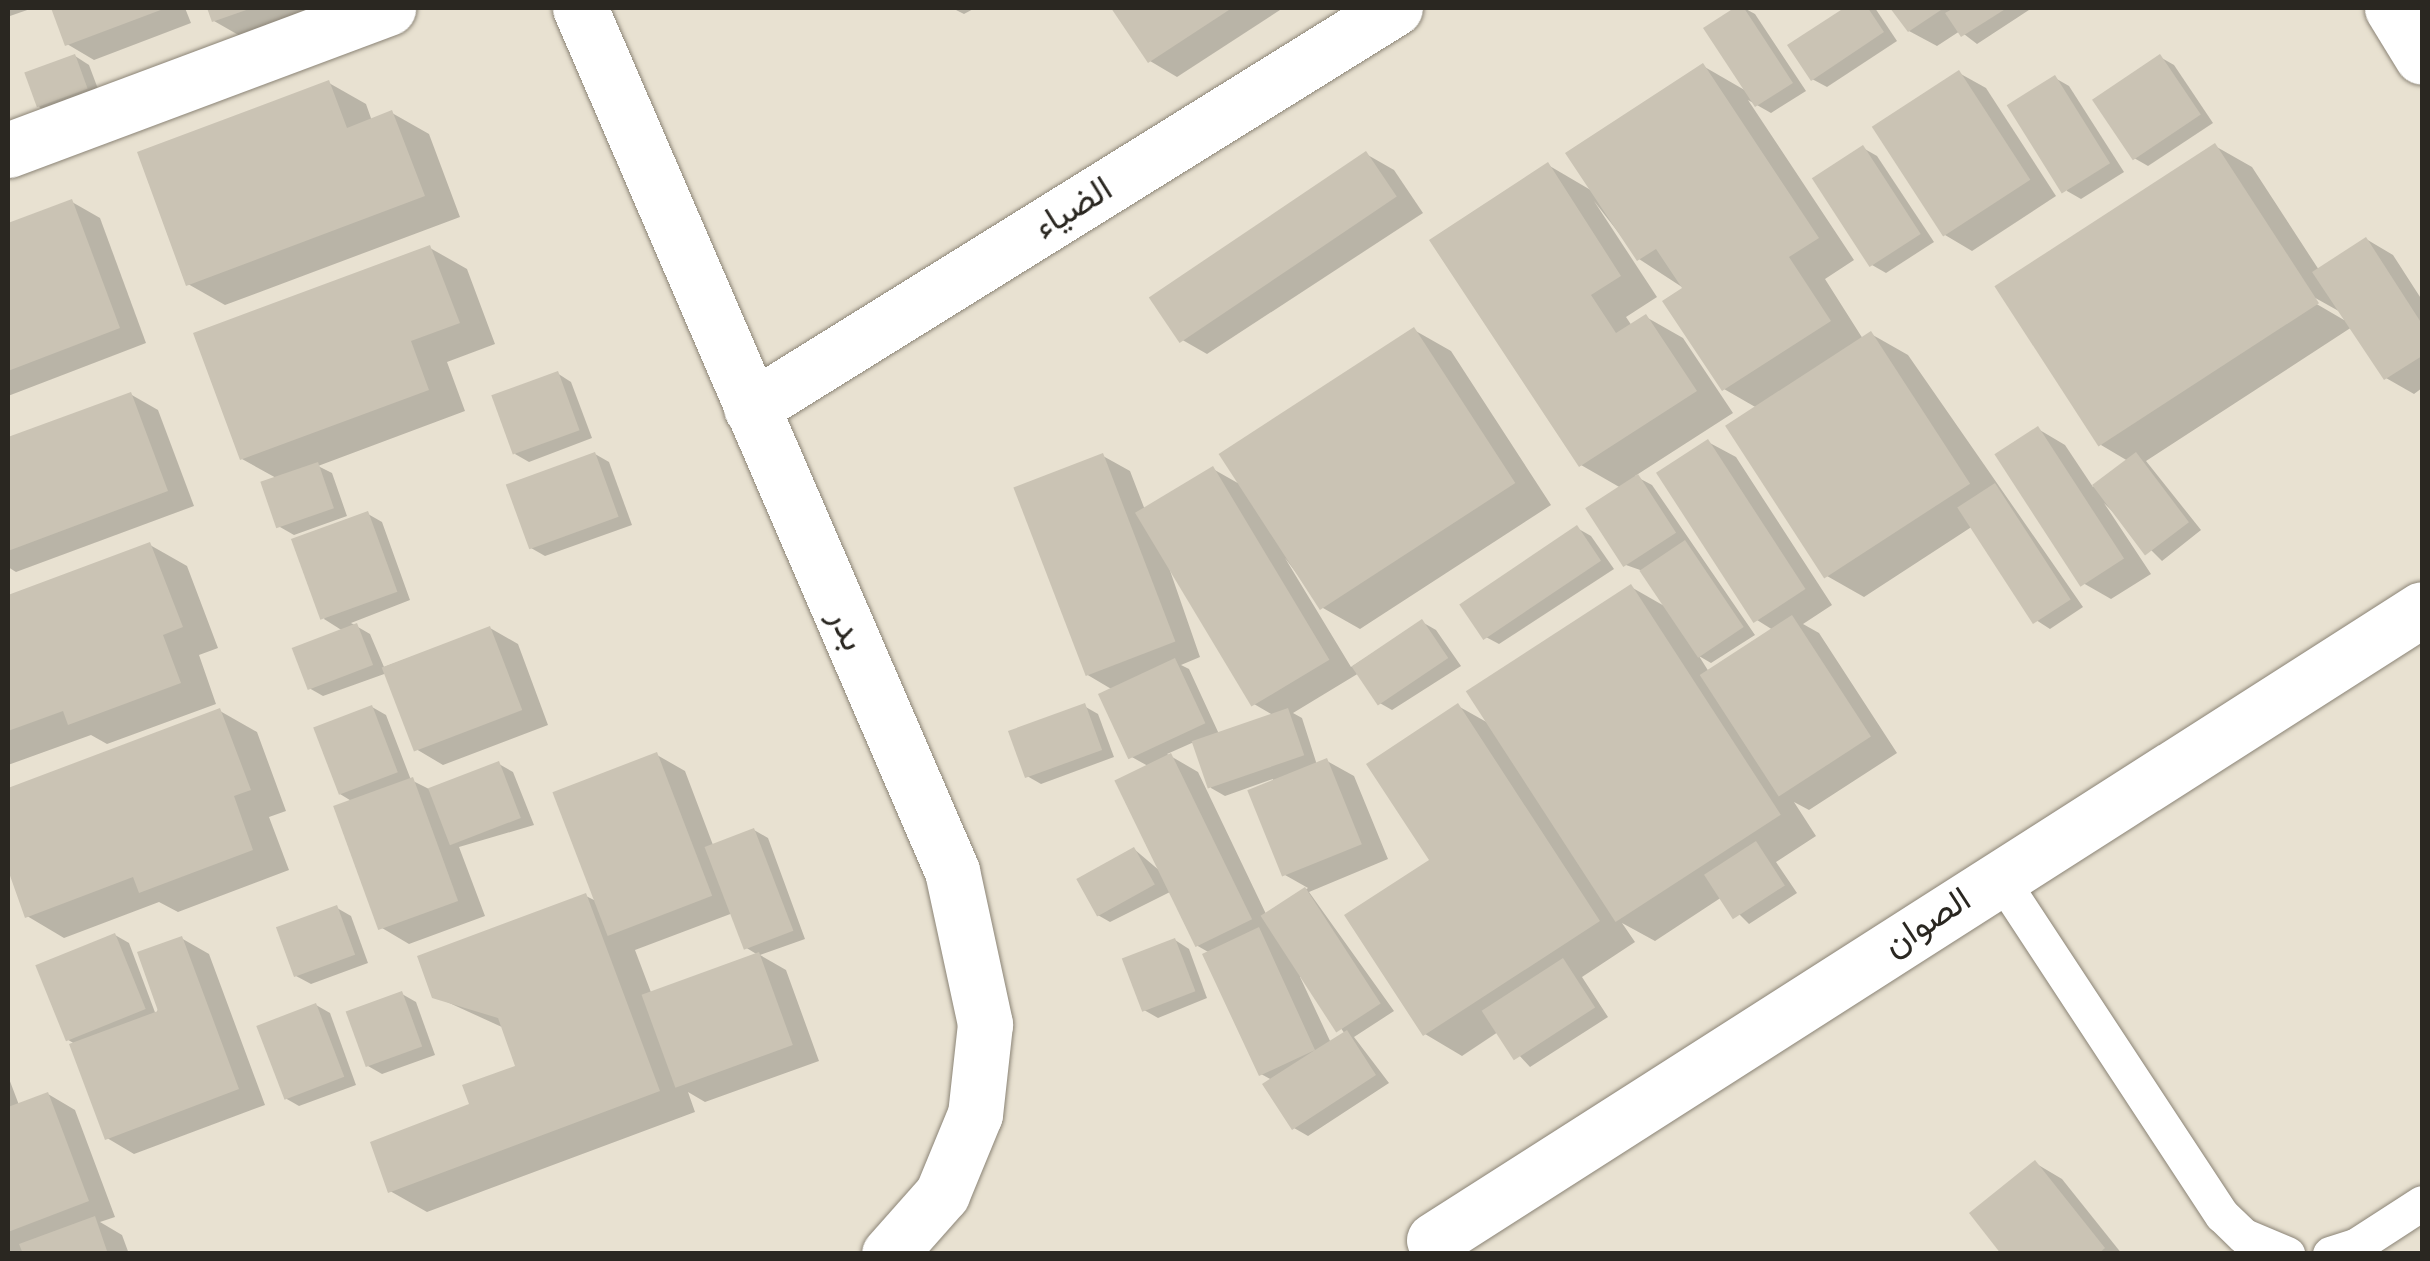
<!DOCTYPE html>
<meta charset="utf-8">
<style>
body{margin:0}
#map{position:relative;width:2430px;height:1261px;overflow:hidden;background:#e8e1d1;font-family:Karla,Vazirmatn,sans-serif}
div>[style]{position:absolute}
.shadow>*{inset:0;background:#0003}
.building>*{inset:0;background:#cac3b4;transform-origin:0 0}
.roads{filter:drop-shadow(0 0 2px #8b8476) drop-shadow(0 0 2px #8b8476)}
.service>*{height:35px;margin:-17.5px;padding:0 17.5px;transform-origin:17.5px;border-radius:17.5px;background:#fff}
.minor>*{height:55px;margin:-27.5px;padding:0 27.5px;transform-origin:27.5px;border-radius:27.5px;background:#fff}
span{translate:-50% -50%;white-space:nowrap;text-align:center;line-height:1.15;-webkit-text-stroke:8px #fff;paint-order:stroke}
.street-label{font-size:35px;color:#2a2721}
.frame{position:absolute;inset:0;border:10px solid #2a2721;pointer-events:none}
</style>
<div id="map">
<div class="shadow">
<i style="clip-path:polygon(8px 8px,33px 8px,10px 16px)"></i>
<i style="clip-path:polygon(53px 8px,185px 8px,191px 23px,94px 60px,67px 44px)"></i>
<i style="clip-path:polygon(209px 8px,322px 8px,242px 37px,214px 21px)"></i>
<i style="clip-path:polygon(952px 8px,975px 8px,964px 14px)"></i>
<i style="clip-path:polygon(1114px 8px,1283px 8px,1177px 77px,1150px 61px)"></i>
<i style="clip-path:polygon(1744px 8px,1755px 14px,1806px 91px,1771px 113px,1748px 100px,1854px 260px,1825px 279px,1863px 339px,1871px 334px,1908px 355px,2083px 607px,2050px 629px,2036px 620px,1973px 526px,1864px 597px,1827px 576px,1757px 408px,1724px 389px,1685px 289px,1639px 259px,1594px 201px,1657px 297px,1626px 317px,1632px 326px,1646px 317px,1683px 338px,1733px 413px,1635px 476px,1652px 485px,1755px 635px,1711px 663px,1699px 656px,1709px 672px,1773px 630px,1757px 620px,1708px 442px,1736px 457px,1832px 605px,1803px 624px,1819px 633px,1897px 753px,1809px 810px,1794px 802px,1816px 836px,1776px 862px,1797px 893px,1749px 924px,1722px 897px,1655px 941px,1622px 923px,1635px 942px,1582px 977px,1608px 1017px,1530px 1067px,1498px 1032px,1462px 1056px,1425px 1034px,1433px 860px,1458px 706px,1490px 724px,1631px 587px,1666px 607px,1643px 571px,1626px 565px,1621px 488px,1581px 465px,1548px 165px,1594px 192px,1703px 66px,1748px 92px,1707px 29px)"></i>
<i style="clip-path:polygon(1849px 8px,1875px 8px,1897px 41px,1827px 87px,1812px 79px,1791px 46px)"></i>
<i style="clip-path:polygon(1893px 8px,2032px 8px,1977px 44px,1960px 31px,1937px 46px,1909px 31px)"></i>
<i style="clip-path:polygon(75px 56px,89px 65px,101px 97px,53px 116px,39px 107px)"></i>
<i style="clip-path:polygon(2160px 57px,2174px 65px,2213px 123px,2148px 166px,2134px 158px)"></i>
<i style="clip-path:polygon(1959px 73px,1986px 88px,2056px 196px,1972px 251px,1945px 235px)"></i>
<i style="clip-path:polygon(2055px 78px,2069px 86px,2124px 172px,2081px 199px,2067px 191px)"></i>
<i style="clip-path:polygon(329px 83px,366px 104px,372px 121px,392px 113px,429px 134px,460px 217px,225px 305px,188px 284px)"></i>
<i style="clip-path:polygon(evenodd,2215px 146px,2252px 167px,2319px 270px,2366px 239px,2393px 255px,2422px 300px,2422px 388px,2414px 394px,2386px 378px,2352px 327px,2146px 461px,2201px 530px,2162px 561px,2104px 503px,2151px 574px,2111px 599px,2083px 583px,2038px 429px,2065px 445px,2093px 487px,2128px 461px,2101px 445px,2215px 146px,2310px 295px,2344px 314px,2344px 320px,2308px 299px,2310px 295px)"></i>
<i style="clip-path:polygon(1863px 148px,1877px 156px,1934px 242px,1886px 273px,1872px 265px)"></i>
<i style="clip-path:polygon(1366px 154px,1394px 170px,1423px 213px,1207px 354px,1179px 338px)"></i>
<i style="clip-path:polygon(72px 202px,100px 218px,146px 343px,8px 396px,8px 226px)"></i>
<i style="clip-path:polygon(430px 248px,467px 269px,495px 344px,447px 362px,465px 411px,318px 466px,332px 473px,347px 516px,294px 535px,280px 527px,278px 479px,242px 459px)"></i>
<i style="clip-path:polygon(evenodd,1414px 330px,1451px 351px,1551px 505px,1360px 629px,1323px 608px,1285px 558px,1351px 667px,1422px 622px,1436px 630px,1461px 666px,1392px 710px,1378px 702px,1359px 673px,1293px 713px,1302px 718px,1317px 765px,1327px 761px,1354px 776px,1388px 859px,1309px 892px,1394px 1011px,1354px 1037px,1389px 1083px,1308px 1136px,1294px 1128px,1272px 1080px,1261px 1074px,1210px 953px,1196px 945px,1170px 892px,1110px 922px,1096px 914px,1134px 849px,1160px 871px,1148px 766px,1130px 756px,1113px 690px,1086px 674px,1103px 456px,1130px 471px,1145px 510px,1213px 469px,1243px 486px,1414px 330px,1166px 559px,1254px 704px,1273px 715px,1219px 734px,1189px 669px,1181px 665px,1200px 657px,1166px 559px,1414px 330px,1194px 742px,1211px 788px,1225px 796px,1273px 779px,1285px 875px,1308px 888px,1267px 916px,1198px 772px,1167px 754px,1194px 742px,1414px 330px,1303px 975px,1345px 1034px,1331px 1043px,1300px 977px,1303px 975px)"></i>
<i style="clip-path:polygon(557px 373px,571px 382px,592px 438px,529px 462px,515px 454px)"></i>
<i style="clip-path:polygon(130px 394px,158px 410px,194px 506px,16px 572px,8px 567px,8px 440px)"></i>
<i style="clip-path:polygon(595px 454px,609px 462px,632px 525px,545px 556px,531px 548px)"></i>
<i style="clip-path:polygon(368px 514px,382px 522px,410px 600px,351px 623px,370px 634px,384px 667px,490px 628px,518px 644px,548px 725px,443px 765px,416px 749px,387px 673px,323px 696px,309px 688px,343px 631px,324px 619px)"></i>
<i style="clip-path:polygon(1577px 528px,1591px 536px,1614px 569px,1499px 644px,1484px 636px)"></i>
<i style="clip-path:polygon(150px 545px,187px 566px,218px 648px,199px 655px,216px 704px,107px 744px,91px 735px,8px 765px,8px 598px)"></i>
<i style="clip-path:polygon(1084px 706px,1098px 714px,1114px 757px,1041px 784px,1027px 776px)"></i>
<i style="clip-path:polygon(372px 707px,386px 715px,411px 780px,429px 789px,499px 764px,513px 772px,534px 825px,459px 847px,485px 916px,409px 944px,382px 928px,353px 802px,340px 794px)"></i>
<i style="clip-path:polygon(220px 711px,257px 732px,286px 811px,269px 817px,289px 870px,178px 912px,159px 902px,64px 938px,27px 916px,8px 863px,8px 791px)"></i>
<i style="clip-path:polygon(evenodd,657px 755px,685px 771px,713px 845px,754px 830px,768px 838px,805px 939px,760px 955px,786px 970px,819px 1061px,705px 1102px,688px 1092px,695px 1112px,427px 1212px,390px 1191px,519px 1068px,504px 1028px,434px 996px,586px 896px,596px 901px,657px 755px,733px 913px,745px 947px,758px 955px,652px 995px,635px 950px,733px 913px)"></i>
<i style="clip-path:polygon(337px 908px,351px 916px,368px 963px,311px 984px,296px 976px)"></i>
<i style="clip-path:polygon(115px 935px,129px 943px,156px 1015px,181px 938px,209px 954px,265px 1105px,134px 1154px,107px 1138px,75px 1044px,65px 1038px)"></i>
<i style="clip-path:polygon(1175px 940px,1189px 949px,1207px 998px,1158px 1018px,1144px 1010px)"></i>
<i style="clip-path:polygon(402px 994px,416px 1002px,435px 1055px,382px 1074px,368px 1066px)"></i>
<i style="clip-path:polygon(316px 1005px,330px 1013px,356px 1085px,299px 1106px,285px 1098px)"></i>
<i style="clip-path:polygon(8px 1076px,19px 1105px,48px 1094px,75px 1110px,115px 1217px,100px 1222px,122px 1235px,129px 1254px,8px 1254px)"></i>
<i style="clip-path:polygon(2035px 1163px,2062px 1179px,2122px 1254px,2004px 1254px)"></i>
</div>
<div class="building">
<i style="clip-path:polygon(51px 8px,166px 8px,65px 46px)"></i>
<i style="clip-path:polygon(207px 8px,252px 8px,212px 22px)"></i>
<i style="clip-path:polygon(1111px 8px,1232px 8px,1148px 63px)"></i>
<i style="clip-path:polygon(1734px 8px,1744px 8px,1793px 83px,1755px 107px,1703px 28px)"></i>
<i style="clip-path:polygon(1844px 8px,1868px 8px,1884px 32px,1811px 81px,1787px 45px)"></i>
<i style="clip-path:polygon(1890px 8px,1944px 8px,1908px 32px)"></i>
<i style="clip-path:polygon(1954px 8px,2007px 8px,1961px 37px,1945px 13px)"></i>
<i style="left:75px;top:54px;width:37px;height:54px;rotate:70deg"></i>
<i style="left:2160px;top:54px;width:73px;height:82px;rotate:56deg"></i>
<i style="clip-path:polygon(1703px 63px,1819px 238px,1789px 257px,1831px 321px,1722px 391px,1662px 301px,1682px 288px,1656px 249px,1637px 261px,1565px 153px)"></i>
<i style="left:1959px;top:70px;width:131px;height:104px;rotate:57deg"></i>
<i style="left:2055px;top:75px;width:104px;height:57px;rotate:58deg"></i>
<i style="clip-path:polygon(329px 80px,347px 128px,392px 110px,425px 196px,186px 286px,137px 152px)"></i>
<i style="left:2215px;top:143px;width:191px;height:263px;rotate:57deg"></i>
<i style="left:1863px;top:145px;width:106px;height:61px;rotate:57deg"></i>
<i style="left:1366px;top:151px;width:55px;height:262px;rotate:56deg"></i>
<i style="clip-path:polygon(1548px 162px,1621px 276px,1591px 295px,1616px 333px,1646px 314px,1697px 391px,1579px 467px,1429px 240px)"></i>
<i style="clip-path:polygon(72px 199px,120px 328px,8px 371px,8px 223px)"></i>
<i style="clip-path:polygon(2366px 237px,2422px 324px,2422px 356px,2384px 380px,2312px 272px)"></i>
<i style="clip-path:polygon(430px 245px,460px 323px,411px 341px,429px 390px,240px 460px,193px 333px)"></i>
<i style="left:1414px;top:327px;width:186px;height:233px;rotate:57deg"></i>
<i style="left:1871px;top:331px;width:182px;height:174px;rotate:57deg"></i>
<i style="left:558px;top:371px;width:63px;height:71px;rotate:70deg"></i>
<i style="clip-path:polygon(131px 392px,168px 491px,8px 551px,8px 437px)"></i>
<i style="left:2038px;top:426px;width:158px;height:52px;rotate:57deg"></i>
<i style="left:1708px;top:439px;width:179px;height:62px;rotate:57deg"></i>
<i style="left:595px;top:452px;width:69px;height:95px;rotate:70deg"></i>
<i style="left:2136px;top:452px;width:88px;height:55px;rotate:53deg"></i>
<i style="left:1103px;top:453px;width:202px;height:96px;rotate:69deg"></i>
<i style="left:318px;top:462px;width:49px;height:61px;rotate:71deg"></i>
<i style="left:1213px;top:466px;width:226px;height:91px;rotate:59deg"></i>
<i style="left:1638px;top:474px;width:70px;height:63px;rotate:57deg"></i>
<i style="left:1995px;top:483px;width:139px;height:45px;rotate:57deg"></i>
<i style="left:368px;top:511px;width:86px;height:82px;rotate:70deg"></i>
<i style="left:1577px;top:525px;width:43px;height:142px;rotate:56deg"></i>
<i style="left:1685px;top:540px;width:105px;height:55px;rotate:56deg"></i>
<i style="clip-path:polygon(150px 542px,183px 627px,163px 635px,181px 683px,68px 725px,63px 711px,8px 731px,8px 595px)"></i>
<i style="left:1631px;top:584px;width:275px;height:197px;rotate:57deg"></i>
<i style="left:1792px;top:615px;width:145px;height:110px;rotate:57deg"></i>
<i style="left:1422px;top:619px;width:47px;height:85px;rotate:56deg"></i>
<i style="left:357px;top:623px;width:45px;height:70px;rotate:69deg"></i>
<i style="left:490px;top:626px;width:90px;height:116px;rotate:69deg"></i>
<i style="left:1175px;top:658px;width:72px;height:85px;rotate:65deg"></i>
<i style="left:1085px;top:703px;width:50px;height:82px;rotate:70deg"></i>
<i style="clip-path:polygon(1458px 703px,1600px 921px,1423px 1036px,1344px 915px,1429px 860px,1366px 764px)"></i>
<i style="left:372px;top:705px;width:72px;height:63px;rotate:69deg"></i>
<i style="clip-path:polygon(220px 708px,251px 790px,234px 796px,253px 850px,139px 893px,133px 877px,25px 918px,8px 870px,8px 788px)"></i>
<i style="left:1288px;top:708px;width:50px;height:102px;rotate:71deg"></i>
<i style="left:657px;top:752px;width:154px;height:112px;rotate:69deg"></i>
<i style="left:1171px;top:753px;width:185px;height:63px;rotate:64deg"></i>
<i style="left:1327px;top:758px;width:93px;height:86px;rotate:68deg"></i>
<i style="left:499px;top:761px;width:61px;height:76px;rotate:69deg"></i>
<i style="left:413px;top:777px;width:132px;height:85px;rotate:70deg"></i>
<i style="left:754px;top:828px;width:110px;height:53px;rotate:69deg"></i>
<i style="left:1756px;top:841px;width:53px;height:62px;rotate:57deg"></i>
<i style="left:1134px;top:847px;width:43px;height:66px;rotate:61deg"></i>
<i style="left:1305px;top:887px;width:139px;height:53px;rotate:57deg"></i>
<i style="clip-path:polygon(586px 893px,660px 1091px,388px 1193px,370px 1142px,469px 1104px,462px 1085px,515px 1066px,498px 1018px,432px 998px,417px 956px)"></i>
<i style="left:337px;top:905px;width:53px;height:65px;rotate:70deg"></i>
<i style="clip-path:polygon(1259px 927px,1315px 1050px,1347px 1030px,1376px 1075px,1292px 1130px,1262px 1084px,1315px 1050px,1259px 1076px,1202px 954px)"></i>
<i style="left:115px;top:933px;width:82px;height:86px;rotate:68deg"></i>
<i style="clip-path:polygon(182px 936px,239px 1089px,105px 1140px,69px 1044px,158px 1011px,137px 952px)"></i>
<i style="left:1175px;top:938px;width:57px;height:57px;rotate:69deg"></i>
<i style="left:759px;top:952px;width:99px;height:125px;rotate:70deg"></i>
<i style="left:1563px;top:958px;width:59px;height:97px;rotate:57deg"></i>
<i style="left:402px;top:991px;width:59px;height:60px;rotate:70deg"></i>
<i style="left:316px;top:1003px;width:79px;height:64px;rotate:69deg"></i>
<i style="clip-path:polygon(48px 1092px,89px 1201px,8px 1232px,8px 1107px)"></i>
<i style="clip-path:polygon(2035px 1160px,2105px 1248px,2098px 1254px,2001px 1254px,1969px 1213px)"></i>
<i style="clip-path:polygon(95px 1216px,108px 1254px,23px 1254px,19px 1244px)"></i>
</div>
<div class="roads">
<div class="service">
<i style="left:1999px;top:876px;width:406px;rotate:56.7deg"></i>
<i style="left:2222px;top:1215px;width:30px;rotate:44deg"></i>
<i style="left:2244px;top:1236px;width:47px;rotate:22.7deg"></i>
<i style="left:2330px;top:1254px;width:28px;rotate:-18deg"></i>
<i style="left:2357px;top:1245px;width:77px;rotate:-32.9deg"></i>
</div>
<div class="minor">
<i style="left:580px;top:8px;width:940px;rotate:66.68deg"></i>
<i style="left:952px;top:871px;width:157px;rotate:77.8deg"></i>
<i style="left:985px;top:1024px;width:91px;rotate:96.3deg"></i>
<i style="left:975px;top:1114px;width:87px;rotate:112.4deg"></i>
<i style="left:942px;top:1194px;width:80px;rotate:131.5deg"></i>
<i style="left:2392px;top:8px;width:57px;rotate:58.5deg"></i>
<i style="left:8px;top:150px;width:406px;rotate:-20.5deg"></i>
<i style="left:751px;top:408px;width:758px;rotate:-31.85deg"></i>
<i style="left:1434px;top:1240px;width:1172px;rotate:-32.56deg"></i>
</div>
</div>
<div class="street-label">
<span style="left:1073px;top:208px;rotate:-32deg">الضياء</span>
<span style="left:847px;top:630px;rotate:67deg">بدر</span>
<span style="left:1927px;top:922px;rotate:-33deg">الصوان</span>
</div>
<div class="frame"></div>
</div>
